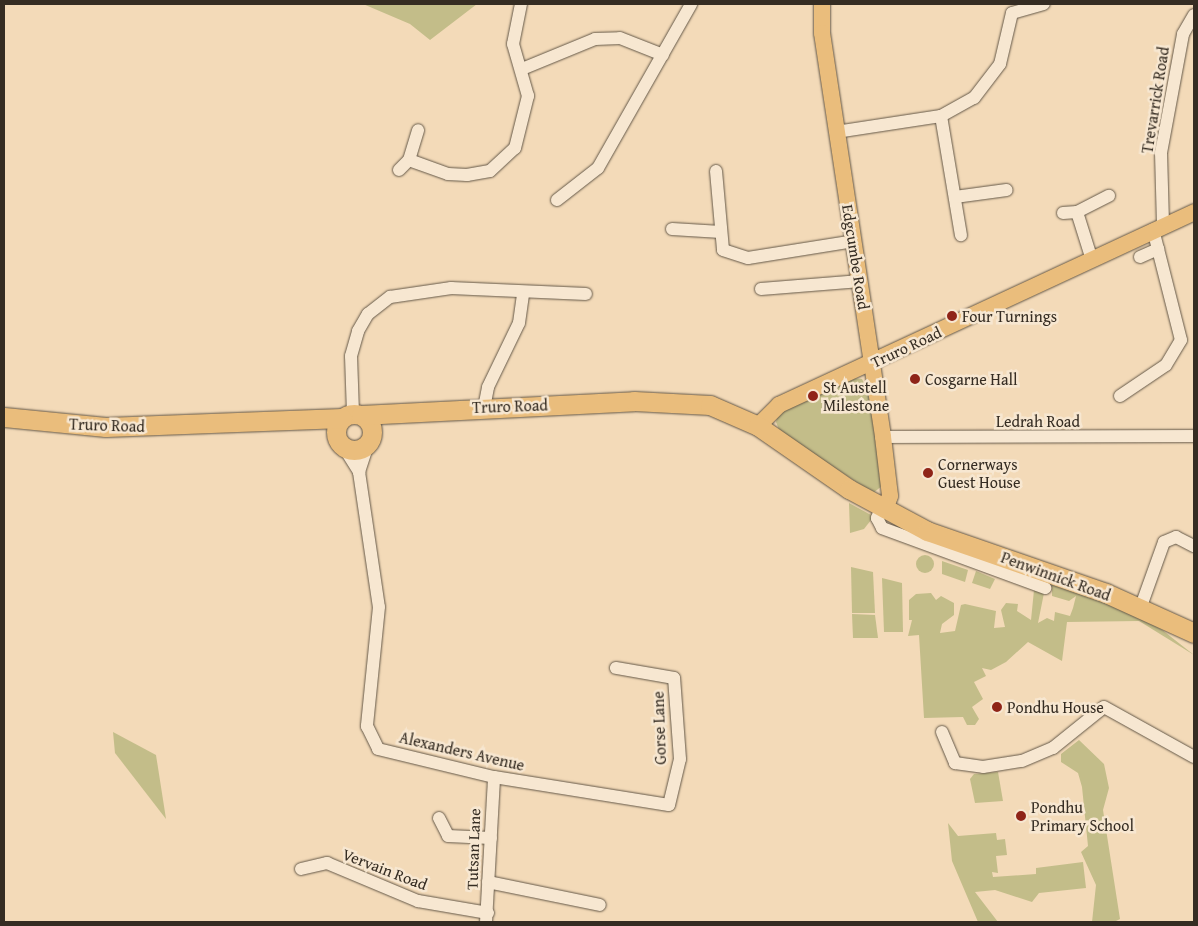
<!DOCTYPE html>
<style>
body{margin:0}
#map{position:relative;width:1198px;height:926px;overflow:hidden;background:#f3dab8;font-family:"Gentium Book Plus",serif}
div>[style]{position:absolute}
.green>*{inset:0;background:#c3bd89}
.round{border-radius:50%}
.roads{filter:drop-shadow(0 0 1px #645848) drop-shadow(0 0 1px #645848)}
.minor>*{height:12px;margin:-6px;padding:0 6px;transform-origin:6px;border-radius:6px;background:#f7e7d1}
.major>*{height:16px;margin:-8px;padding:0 8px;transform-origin:8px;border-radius:8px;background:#eabd7c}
.highway>*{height:19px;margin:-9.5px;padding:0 9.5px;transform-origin:9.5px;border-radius:9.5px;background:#eabd7c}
.highway>.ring{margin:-9.5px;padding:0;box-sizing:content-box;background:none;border:19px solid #eabd7c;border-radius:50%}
.dots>*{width:14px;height:14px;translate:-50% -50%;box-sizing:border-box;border:2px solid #f7e7d1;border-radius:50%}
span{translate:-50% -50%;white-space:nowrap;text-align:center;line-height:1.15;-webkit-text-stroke:5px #f7e7d1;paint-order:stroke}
.street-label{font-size:16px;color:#352c22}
.poi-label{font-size:16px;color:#352c22}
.left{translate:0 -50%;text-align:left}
.frame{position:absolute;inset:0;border:5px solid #352c22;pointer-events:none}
</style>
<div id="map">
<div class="green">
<i style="clip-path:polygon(363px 4px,477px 4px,430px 40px,410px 24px)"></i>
<i style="clip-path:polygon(852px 378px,862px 379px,867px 389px,877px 431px,882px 486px,873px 493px,780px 432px,776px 422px,778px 414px)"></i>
<i style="clip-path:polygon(849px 503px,871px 515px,871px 520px,864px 529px,850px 533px)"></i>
<i class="round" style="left:916px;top:555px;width:18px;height:18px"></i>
<i style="clip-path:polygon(967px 557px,1115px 604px,1161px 629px,1194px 655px,1139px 621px,1067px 622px,1062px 661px,1028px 642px,1006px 662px,991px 670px,982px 668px,986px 676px,974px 682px,983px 699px,972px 707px,979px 719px,975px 725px,967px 725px,963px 717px,924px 718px,919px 635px,908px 636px,912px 620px,909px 620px,909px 600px,916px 594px,931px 593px,936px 600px,941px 596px,954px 603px,954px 615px,942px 624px,940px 633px,955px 631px,961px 605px,965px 604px,996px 611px,994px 628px,1005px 627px,1001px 610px,1006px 603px,1018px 604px,1017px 611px,1031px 620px,1034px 590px,1044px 593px,1038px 623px,1047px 618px,1054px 621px,1055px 612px,1070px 616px,1073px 608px,1076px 596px,1069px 601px,1052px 596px,1052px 585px)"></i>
<i style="clip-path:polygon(942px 561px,968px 570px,965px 582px,942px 574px)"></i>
<i style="clip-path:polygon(851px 567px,873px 572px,875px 613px,852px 613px)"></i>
<i style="clip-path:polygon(976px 571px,995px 579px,990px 589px,972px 583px)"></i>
<i style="clip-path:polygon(882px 578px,902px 583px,903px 632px,884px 632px)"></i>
<i style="clip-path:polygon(852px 614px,875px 615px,878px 638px,853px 638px)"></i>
<i style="clip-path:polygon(113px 732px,156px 755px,166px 819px,115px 753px)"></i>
<i style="clip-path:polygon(1079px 740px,1104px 764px,1109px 788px,1103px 810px,1120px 919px,1114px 922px,1092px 922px,1096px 885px,1081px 852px,1088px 846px,1082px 787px,1078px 773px,1061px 762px,1061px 754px)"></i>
<i style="clip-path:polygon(998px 772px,1003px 801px,975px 803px,970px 779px,974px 774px)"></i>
<i style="clip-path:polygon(948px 823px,958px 836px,996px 833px,997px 840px,1005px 839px,1007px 855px,996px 856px,998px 873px,992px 872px,993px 877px,1036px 874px,1036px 868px,1083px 862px,1086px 888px,1039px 893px,1032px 902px,995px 890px,975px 892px,998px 922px,978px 922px,952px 861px)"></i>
</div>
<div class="roads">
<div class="minor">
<i style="left:522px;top:69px;width:79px;rotate:-22.3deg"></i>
<i style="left:595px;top:39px;width:25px;rotate:-2deg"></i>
<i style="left:620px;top:38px;width:46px;rotate:21.6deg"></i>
<i style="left:941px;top:116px;width:121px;rotate:80.5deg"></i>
<i style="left:836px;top:132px;width:106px;rotate:-8.7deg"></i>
<i style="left:941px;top:116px;width:38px;rotate:-29deg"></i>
<i style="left:974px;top:98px;width:43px;rotate:-52.6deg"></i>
<i style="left:1000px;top:64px;width:52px;rotate:-76.8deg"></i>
<i style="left:1012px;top:13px;width:33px;rotate:-16deg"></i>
<i style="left:409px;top:160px;width:41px;rotate:19.7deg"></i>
<i style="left:448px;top:174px;width:19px;rotate:3deg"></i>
<i style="left:467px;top:175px;width:23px;rotate:-10deg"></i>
<i style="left:490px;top:171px;width:34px;rotate:-43deg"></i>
<i style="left:515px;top:148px;width:54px;rotate:-76deg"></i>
<i style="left:528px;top:96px;width:54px;rotate:-106.1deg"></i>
<i style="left:513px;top:44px;width:41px;rotate:-78.7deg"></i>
<i style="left:399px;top:170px;width:14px;rotate:-45deg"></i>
<i style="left:409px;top:160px;width:31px;rotate:-73deg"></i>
<i style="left:716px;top:171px;width:79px;rotate:84.9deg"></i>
<i style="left:723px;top:250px;width:26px;rotate:18deg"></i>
<i style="left:748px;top:258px;width:107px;rotate:-9.1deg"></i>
<i style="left:955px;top:197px;width:52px;rotate:-7.7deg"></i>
<i style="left:557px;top:200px;width:52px;rotate:-38deg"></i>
<i style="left:598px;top:168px;width:189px;rotate:-60.4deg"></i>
<i style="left:1063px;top:213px;width:14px;rotate:-4deg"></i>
<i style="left:1163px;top:224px;width:71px;rotate:-91.6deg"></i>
<i style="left:1161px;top:153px;width:121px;rotate:-79.5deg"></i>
<i style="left:1183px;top:34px;width:22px;rotate:-60deg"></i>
<i style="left:672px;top:229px;width:49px;rotate:3.5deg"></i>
<i style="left:1140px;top:257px;width:20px;rotate:-24deg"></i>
<i style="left:1092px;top:260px;width:50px;rotate:-107.4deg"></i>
<i style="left:1077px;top:212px;width:36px;rotate:-27deg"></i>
<i style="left:761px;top:289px;width:100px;rotate:-4.6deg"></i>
<i style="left:1120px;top:396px;width:55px;rotate:-34deg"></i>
<i style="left:1166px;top:365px;width:29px;rotate:-59deg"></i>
<i style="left:1181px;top:340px;width:114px;rotate:-104.2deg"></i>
<i style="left:484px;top:408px;width:21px;rotate:-79deg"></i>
<i style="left:488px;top:387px;width:71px;rotate:-64.2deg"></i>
<i style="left:519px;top:323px;width:30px;rotate:-82deg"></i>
<i style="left:353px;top:413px;width:57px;rotate:-92deg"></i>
<i style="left:351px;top:356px;width:26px;rotate:-74deg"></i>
<i style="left:358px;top:331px;width:20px;rotate:-60deg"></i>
<i style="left:368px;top:314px;width:28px;rotate:-38deg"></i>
<i style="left:390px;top:297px;width:62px;rotate:-8.4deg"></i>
<i style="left:451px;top:288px;width:135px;rotate:2.5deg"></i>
<i style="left:883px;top:437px;width:311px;rotate:-0.2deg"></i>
<i style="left:343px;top:446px;width:31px;rotate:58deg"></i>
<i style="left:359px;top:472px;width:136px;rotate:81.6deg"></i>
<i style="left:379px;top:607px;width:120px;rotate:95.8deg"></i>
<i style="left:367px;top:726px;width:25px;rotate:64deg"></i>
<i style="left:378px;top:749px;width:119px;rotate:13.6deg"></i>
<i style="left:494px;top:777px;width:177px;rotate:9.1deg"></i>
<i style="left:669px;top:805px;width:47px;rotate:-76.6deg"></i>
<i style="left:680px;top:759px;width:81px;rotate:-94.2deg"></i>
<i style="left:674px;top:678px;width:59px;rotate:-170.2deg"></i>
<i style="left:359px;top:472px;width:29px;rotate:-72deg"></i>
<i style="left:881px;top:508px;width:11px;rotate:112deg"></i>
<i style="left:877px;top:518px;width:11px;rotate:63deg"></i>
<i style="left:882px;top:528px;width:174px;rotate:20.2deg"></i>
<i style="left:1140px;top:609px;width:71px;rotate:-70.3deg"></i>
<i style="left:1164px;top:542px;width:13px;rotate:-23deg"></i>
<i style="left:1176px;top:537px;width:20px;rotate:27deg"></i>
<i style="left:942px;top:732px;width:34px;rotate:67deg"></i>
<i style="left:955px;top:763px;width:28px;rotate:8deg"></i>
<i style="left:983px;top:767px;width:39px;rotate:-9deg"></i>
<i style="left:1022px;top:761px;width:34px;rotate:-23deg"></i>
<i style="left:1053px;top:748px;width:65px;rotate:-38.8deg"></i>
<i style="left:1104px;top:707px;width:103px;rotate:29.1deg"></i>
<i style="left:439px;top:818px;width:20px;rotate:63deg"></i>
<i style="left:448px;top:836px;width:43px;rotate:2.7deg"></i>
<i style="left:301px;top:869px;width:27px;rotate:-13deg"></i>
<i style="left:327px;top:863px;width:99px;rotate:22.7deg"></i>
<i style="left:418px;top:901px;width:71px;rotate:9.7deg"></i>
<i style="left:488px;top:882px;width:114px;rotate:11.6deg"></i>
<i style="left:486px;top:922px;width:145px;rotate:-86.8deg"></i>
</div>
<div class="major">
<i style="left:822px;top:4px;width:29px;rotate:90deg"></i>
<i style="left:822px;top:33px;width:409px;rotate:81.4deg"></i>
<i style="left:883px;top:437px;width:59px;rotate:83.2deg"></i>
<i style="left:890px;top:496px;width:15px;rotate:110deg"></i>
<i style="left:758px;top:426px;width:30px;rotate:-45deg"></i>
<i style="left:779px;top:405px;width:458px;rotate:-24.9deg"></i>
</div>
<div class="highway">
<i class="ring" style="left:336px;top:414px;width:17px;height:17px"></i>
<i style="left:361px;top:415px;width:273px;rotate:-2.9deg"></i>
<i style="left:634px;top:401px;width:76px;rotate:3deg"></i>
<i style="left:710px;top:405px;width:52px;rotate:23.6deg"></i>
<i style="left:758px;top:426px;width:111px;rotate:34.7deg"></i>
<i style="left:849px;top:489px;width:89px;rotate:28.3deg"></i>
<i style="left:927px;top:531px;width:189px;rotate:19.1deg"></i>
<i style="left:1106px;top:593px;width:97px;rotate:24.4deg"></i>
<i style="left:4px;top:417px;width:102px;rotate:5.6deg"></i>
<i style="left:106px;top:427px;width:236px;rotate:-2.2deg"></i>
</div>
</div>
<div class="dots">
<i style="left:952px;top:316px;background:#8f2418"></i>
<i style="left:915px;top:379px;background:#8f2418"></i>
<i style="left:813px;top:396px;background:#8f2418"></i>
<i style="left:928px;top:473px;background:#8f2418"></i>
<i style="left:997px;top:707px;background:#8f2418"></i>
<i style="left:1021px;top:816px;background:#8f2418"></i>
</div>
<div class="street-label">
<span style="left:1155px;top:100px;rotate:-81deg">Trevarrick Road</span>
<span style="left:856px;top:257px;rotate:81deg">Edgcumbe Road</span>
<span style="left:906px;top:347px;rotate:-25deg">Truro Road</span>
<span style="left:510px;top:406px;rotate:-2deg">Truro Road</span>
<span style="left:1038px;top:421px">Ledrah Road</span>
<span style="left:107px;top:425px;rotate:2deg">Truro Road</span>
<span style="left:1056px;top:576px;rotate:20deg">Penwinnick Road</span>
<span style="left:659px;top:728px;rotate:-92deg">Gorse Lane</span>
<span style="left:462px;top:751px;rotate:13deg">Alexanders Avenue</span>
<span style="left:473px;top:849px;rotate:-88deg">Tutsan Lane</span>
<span style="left:385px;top:869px;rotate:21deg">Vervain Road</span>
</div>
<div class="poi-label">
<span class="left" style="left:962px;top:316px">Four Turnings</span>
<span class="left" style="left:925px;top:379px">Cosgarne Hall</span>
<span class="left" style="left:823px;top:396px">St Austell<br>Milestone</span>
<span class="left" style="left:938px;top:473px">Cornerways<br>Guest House</span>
<span class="left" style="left:1007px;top:707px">Pondhu House</span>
<span class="left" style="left:1031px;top:816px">Pondhu<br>Primary School</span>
</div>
<div class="frame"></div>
</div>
